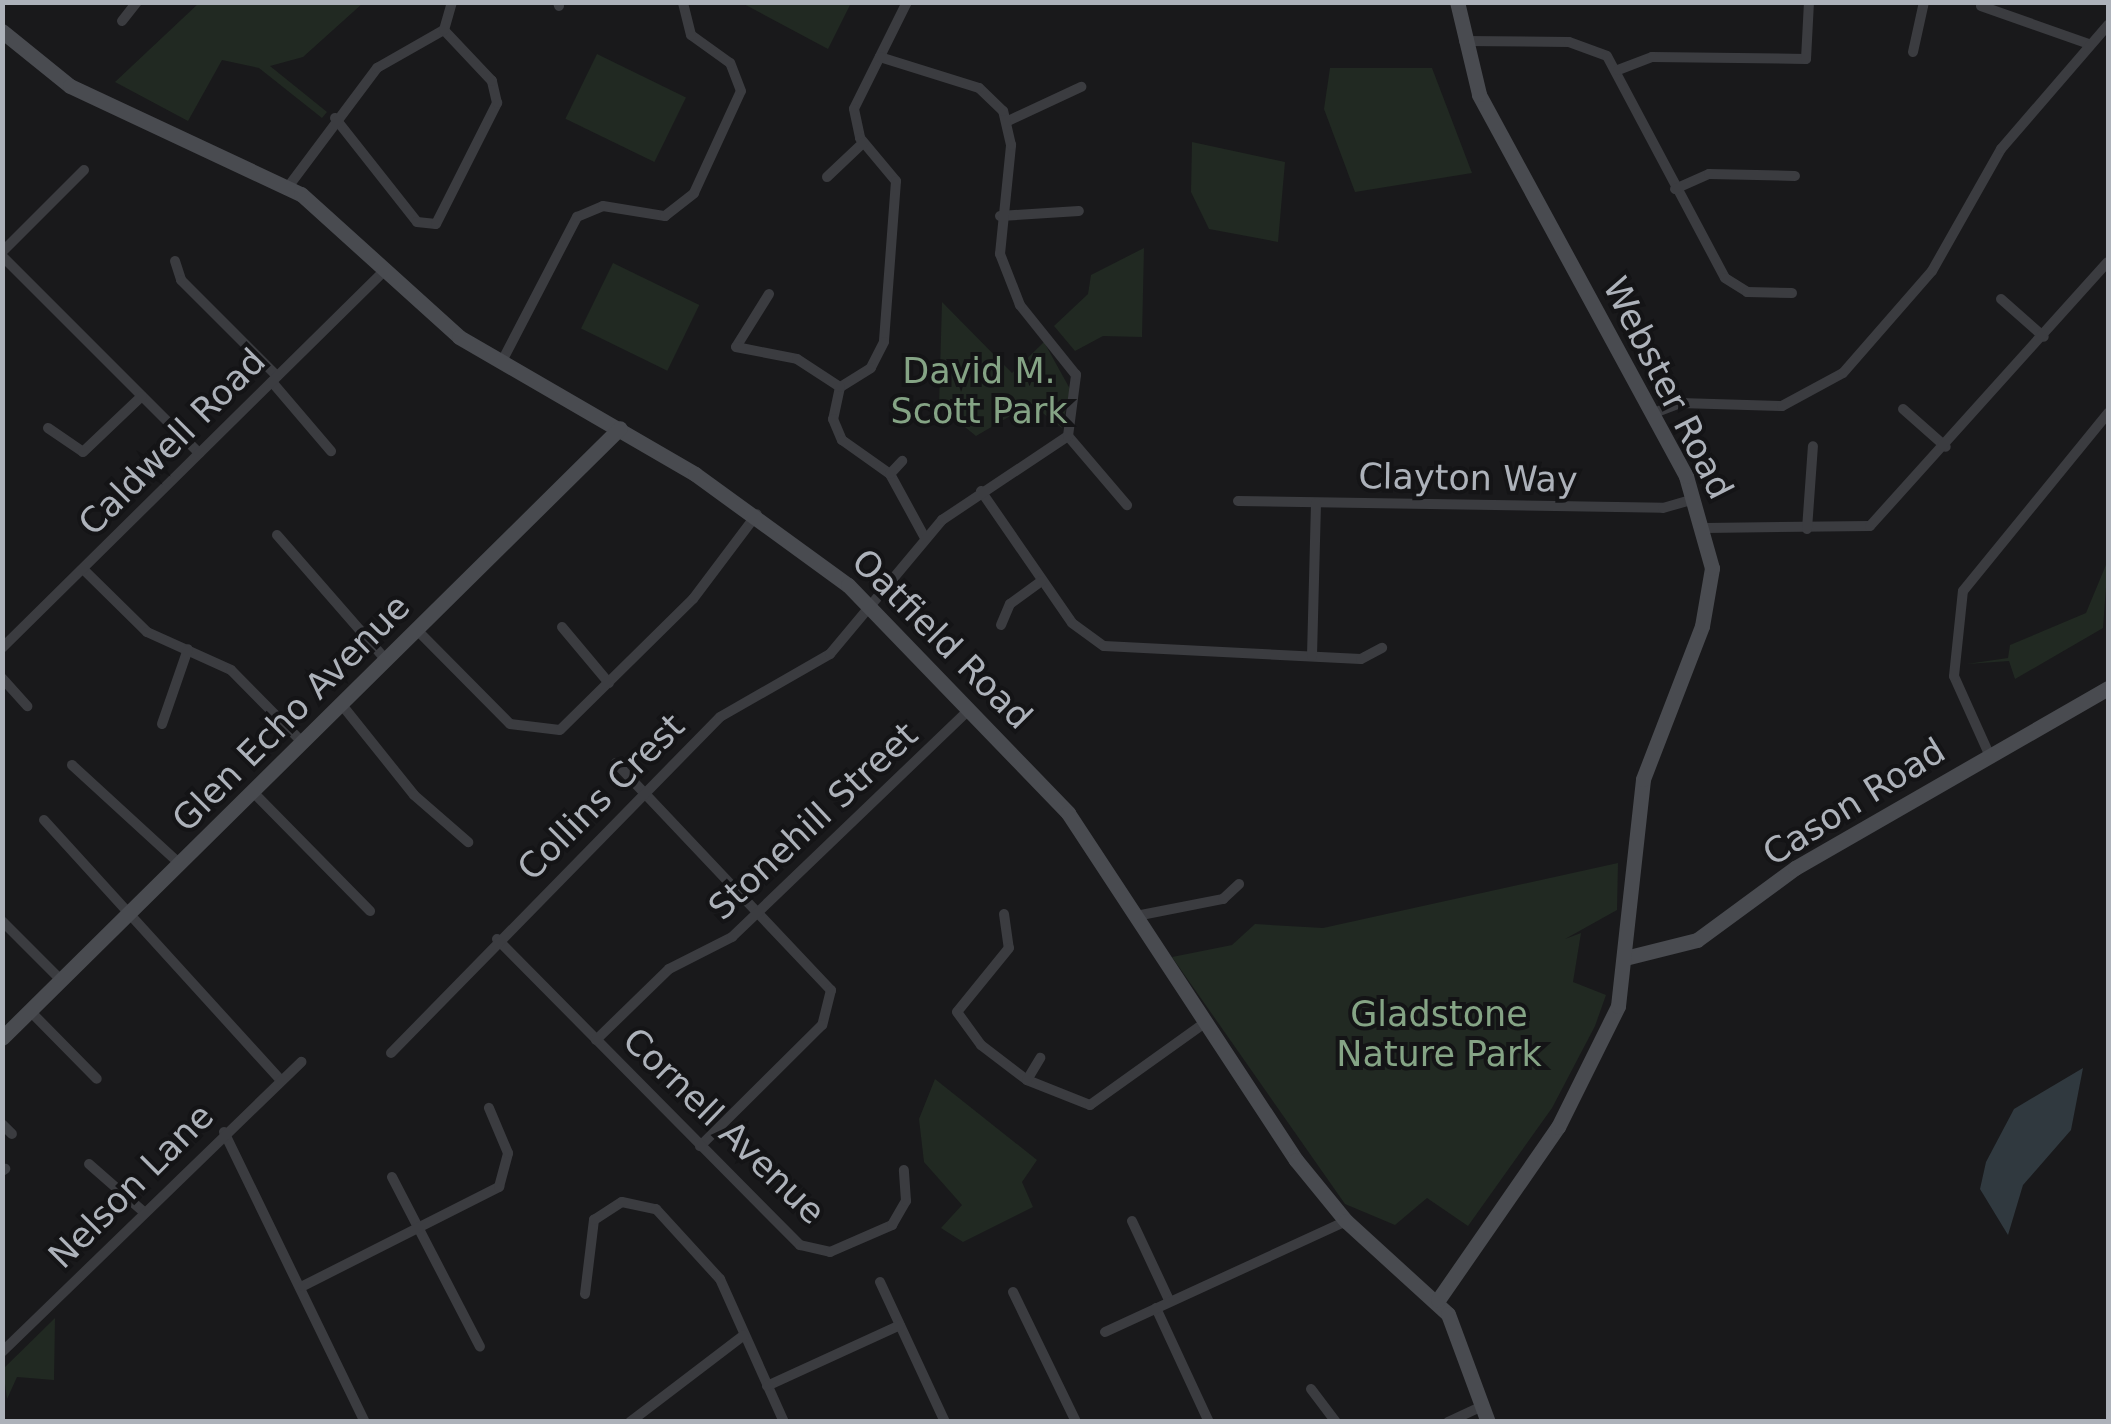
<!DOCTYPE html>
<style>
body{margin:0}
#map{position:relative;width:2111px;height:1424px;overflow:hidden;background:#19191b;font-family:"DejaVu Sans",sans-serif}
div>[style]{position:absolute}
.green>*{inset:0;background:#212922;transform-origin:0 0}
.water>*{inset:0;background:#30393f}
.street>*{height:10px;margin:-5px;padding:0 5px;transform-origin:5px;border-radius:5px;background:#3b3c40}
.secondary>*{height:15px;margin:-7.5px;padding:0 7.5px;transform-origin:7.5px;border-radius:7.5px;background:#494b50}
span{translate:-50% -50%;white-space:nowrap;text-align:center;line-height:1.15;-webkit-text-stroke:8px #141416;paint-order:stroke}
.park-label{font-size:35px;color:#85a485}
.street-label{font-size:35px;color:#adb2ba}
.frame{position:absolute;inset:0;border:5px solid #adb2ba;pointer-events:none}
</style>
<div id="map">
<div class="green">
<i style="clip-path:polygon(199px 3px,363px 3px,303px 57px,270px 66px,327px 112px,322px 118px,259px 68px,222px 60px,188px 121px,115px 82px)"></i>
<i style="clip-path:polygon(742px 3px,742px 2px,851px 3px,828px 49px)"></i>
<i style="left:597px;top:54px;width:99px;height:72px;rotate:26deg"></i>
<i style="clip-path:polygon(1330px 68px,1432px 68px,1472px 173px,1355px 192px,1324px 109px)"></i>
<i style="clip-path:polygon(1192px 142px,1285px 162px,1278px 242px,1209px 229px,1191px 192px)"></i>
<i style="clip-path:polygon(1144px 248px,1142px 337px,1103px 336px,1075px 351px,1054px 326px,1088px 294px,1091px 275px)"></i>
<i style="left:613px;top:263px;width:96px;height:73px;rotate:26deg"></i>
<i style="clip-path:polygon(942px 302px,1012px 373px,1044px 342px,1070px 389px,1062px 428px,1031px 404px,976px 436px,939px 406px)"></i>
<i style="clip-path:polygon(2108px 560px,2103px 628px,2015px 679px,2009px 661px,1967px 664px,2008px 658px,2010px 645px,2086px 613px)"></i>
<i style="clip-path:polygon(1618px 863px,1617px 910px,1565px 939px,1581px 933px,1573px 982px,1606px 995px,1595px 1026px,1552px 1108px,1468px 1226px,1427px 1198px,1395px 1225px,1345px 1204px,1172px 957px,1232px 945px,1255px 924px,1323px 928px)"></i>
<i style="clip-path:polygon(935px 1079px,1037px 1160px,1022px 1182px,1033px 1207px,963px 1242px,941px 1228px,962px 1205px,924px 1162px,919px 1119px)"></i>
<i style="clip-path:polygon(55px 1318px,54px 1380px,17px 1377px,7px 1399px,3px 1369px)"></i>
</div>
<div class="water">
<i style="clip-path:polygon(2083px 1068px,2071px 1130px,2023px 1185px,2008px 1235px,1980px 1189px,1986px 1162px,2014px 1109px)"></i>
</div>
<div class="street">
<i style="left:558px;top:2px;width:4px;rotate:76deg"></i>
<i style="left:907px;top:2px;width:119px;rotate:116.4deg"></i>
<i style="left:854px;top:109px;width:30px;rotate:78deg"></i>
<i style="left:860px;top:138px;width:56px;rotate:50.1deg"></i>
<i style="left:896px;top:181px;width:161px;rotate:94.3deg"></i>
<i style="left:884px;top:342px;width:29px;rotate:117deg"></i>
<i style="left:871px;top:368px;width:36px;rotate:148deg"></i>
<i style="left:840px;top:387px;width:33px;rotate:102deg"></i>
<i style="left:833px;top:419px;width:23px;rotate:67deg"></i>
<i style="left:842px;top:440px;width:59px;rotate:35.3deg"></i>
<i style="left:890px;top:474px;width:71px;rotate:61.3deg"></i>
<i style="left:1981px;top:6px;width:114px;rotate:19.4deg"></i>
<i style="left:122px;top:21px;width:24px;rotate:-52deg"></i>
<i style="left:1464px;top:41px;width:105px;rotate:0.5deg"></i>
<i style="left:1569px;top:42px;width:40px;rotate:20.2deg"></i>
<i style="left:1607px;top:56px;width:251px;rotate:62deg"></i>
<i style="left:1725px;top:278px;width:26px;rotate:32deg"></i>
<i style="left:1747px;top:292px;width:45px;rotate:1.3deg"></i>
<i style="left:1913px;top:52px;width:51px;rotate:-77.6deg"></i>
<i style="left:1618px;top:70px;width:36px;rotate:-21deg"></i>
<i style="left:1652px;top:57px;width:154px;rotate:0.7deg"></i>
<i style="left:1806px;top:59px;width:57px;rotate:-87deg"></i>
<i style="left:335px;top:118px;width:132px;rotate:51.7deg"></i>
<i style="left:417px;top:222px;width:19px;rotate:6deg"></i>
<i style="left:436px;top:224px;width:136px;rotate:-63.2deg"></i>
<i style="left:497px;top:103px;width:23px;rotate:-103deg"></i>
<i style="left:492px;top:81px;width:70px;rotate:-133.3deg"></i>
<i style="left:1008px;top:121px;width:81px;rotate:-25deg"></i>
<i style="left:827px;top:177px;width:50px;rotate:-43.4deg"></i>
<i style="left:288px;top:187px;width:149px;rotate:-53.2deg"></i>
<i style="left:377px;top:68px;width:77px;rotate:-29.6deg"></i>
<i style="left:444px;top:30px;width:29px;rotate:-74deg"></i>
<i style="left:1675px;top:189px;width:37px;rotate:-24deg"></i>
<i style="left:1709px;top:174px;width:86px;rotate:1.3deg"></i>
<i style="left:1000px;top:216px;width:79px;rotate:-3.6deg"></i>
<i style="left:2px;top:252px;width:116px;rotate:-45deg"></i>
<i style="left:2px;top:256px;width:279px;rotate:45deg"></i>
<i style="left:175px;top:261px;width:20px;rotate:72deg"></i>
<i style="left:181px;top:280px;width:136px;rotate:45deg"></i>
<i style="left:769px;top:294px;width:62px;rotate:121.9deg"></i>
<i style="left:736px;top:347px;width:62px;rotate:11.1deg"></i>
<i style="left:797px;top:359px;width:51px;rotate:33.1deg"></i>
<i style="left:2001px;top:299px;width:57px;rotate:41.5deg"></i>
<i style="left:501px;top:363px;width:165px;rotate:-62.5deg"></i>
<i style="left:577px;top:217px;width:28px;rotate:-23deg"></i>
<i style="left:603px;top:206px;width:63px;rotate:9.2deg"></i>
<i style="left:665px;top:216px;width:37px;rotate:-38deg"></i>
<i style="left:694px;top:193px;width:112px;rotate:-65.3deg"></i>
<i style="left:741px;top:91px;width:30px;rotate:-111deg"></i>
<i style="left:730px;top:63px;width:48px;rotate:-144.3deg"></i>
<i style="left:691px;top:35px;width:34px;rotate:-104deg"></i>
<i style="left:272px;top:382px;width:91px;rotate:49.5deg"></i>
<i style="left:1903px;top:409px;width:57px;rotate:41.5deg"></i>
<i style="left:1654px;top:413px;width:28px;rotate:-21deg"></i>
<i style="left:1680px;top:403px;width:102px;rotate:1.7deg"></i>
<i style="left:1782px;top:406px;width:69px;rotate:-28.4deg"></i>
<i style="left:1843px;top:373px;width:135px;rotate:-48.9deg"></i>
<i style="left:1932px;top:271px;width:140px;rotate:-60.5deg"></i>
<i style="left:2001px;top:149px;width:164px;rotate:-49.2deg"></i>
<i style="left:48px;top:428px;width:42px;rotate:34.4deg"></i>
<i style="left:83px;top:452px;width:81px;rotate:-43.5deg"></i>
<i style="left:1068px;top:436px;width:91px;rotate:49.5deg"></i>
<i style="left:890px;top:474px;width:18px;rotate:-47deg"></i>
<i style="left:981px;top:491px;width:160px;rotate:55.4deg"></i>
<i style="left:1072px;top:623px;width:39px;rotate:36deg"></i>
<i style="left:1104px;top:646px;width:257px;rotate:2.9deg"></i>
<i style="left:1361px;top:659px;width:24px;rotate:-28deg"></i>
<i style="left:1238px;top:501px;width:425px;rotate:0.9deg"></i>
<i style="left:1663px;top:508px;width:33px;rotate:-16deg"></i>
<i style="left:1705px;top:528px;width:165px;rotate:-0.7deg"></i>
<i style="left:1870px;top:526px;width:355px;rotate:-48deg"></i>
<i style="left:1807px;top:529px;width:83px;rotate:-85.9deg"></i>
<i style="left:277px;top:535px;width:167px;rotate:48.9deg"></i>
<i style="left:83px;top:569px;width:90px;rotate:44.5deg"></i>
<i style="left:147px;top:632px;width:92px;rotate:24.3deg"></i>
<i style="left:231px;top:670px;width:103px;rotate:45.4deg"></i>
<i style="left:1001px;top:625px;width:23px;rotate:-67deg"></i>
<i style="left:1010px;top:604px;width:39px;rotate:-36deg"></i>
<i style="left:562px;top:627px;width:73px;rotate:50deg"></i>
<i style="left:417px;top:630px;width:132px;rotate:45.3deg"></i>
<i style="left:510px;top:724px;width:50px;rotate:6.8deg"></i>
<i style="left:560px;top:730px;width:187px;rotate:-44.6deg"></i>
<i style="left:693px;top:599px;width:106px;rotate:-53deg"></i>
<i style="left:2px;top:648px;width:532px;rotate:-44.62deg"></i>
<i style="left:1312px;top:656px;width:153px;rotate:-88.5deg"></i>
<i style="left:2px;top:678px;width:38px;rotate:48deg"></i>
<i style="left:342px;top:705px;width:115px;rotate:51.3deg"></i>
<i style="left:414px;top:795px;width:72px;rotate:41deg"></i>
<i style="left:162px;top:724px;width:79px;rotate:-70.9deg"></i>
<i style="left:1989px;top:754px;width:85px;rotate:-114.2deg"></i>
<i style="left:1954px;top:676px;width:85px;rotate:-84deg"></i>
<i style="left:1963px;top:591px;width:230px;rotate:-50.8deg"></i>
<i style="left:616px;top:763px;width:313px;rotate:46.6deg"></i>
<i style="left:831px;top:990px;width:36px;rotate:104deg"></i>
<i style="left:822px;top:1025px;width:172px;rotate:135.2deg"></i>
<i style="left:72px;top:765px;width:147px;rotate:42.5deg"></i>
<i style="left:253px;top:792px;width:167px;rotate:45.5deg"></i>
<i style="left:44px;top:820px;width:349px;rotate:47.7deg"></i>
<i style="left:1004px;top:914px;width:34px;rotate:82deg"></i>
<i style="left:1009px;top:948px;width:82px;rotate:129.1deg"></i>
<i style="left:957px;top:1012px;width:41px;rotate:54deg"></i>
<i style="left:981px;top:1045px;width:58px;rotate:37.3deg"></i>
<i style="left:1027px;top:1080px;width:68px;rotate:21.6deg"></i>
<i style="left:1090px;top:1105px;width:139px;rotate:-35.6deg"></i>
<i style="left:1136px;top:916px;width:89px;rotate:-11.1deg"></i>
<i style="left:1223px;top:899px;width:22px;rotate:-43deg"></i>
<i style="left:2px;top:921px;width:83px;rotate:45deg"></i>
<i style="left:497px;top:939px;width:431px;rotate:45.3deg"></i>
<i style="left:800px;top:1245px;width:31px;rotate:13deg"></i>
<i style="left:830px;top:1252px;width:68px;rotate:-23.5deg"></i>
<i style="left:892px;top:1225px;width:28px;rotate:-60deg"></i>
<i style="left:906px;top:1201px;width:31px;rotate:-94deg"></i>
<i style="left:30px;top:1011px;width:95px;rotate:45.4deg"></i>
<i style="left:596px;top:1040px;width:102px;rotate:-44.2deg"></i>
<i style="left:669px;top:969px;width:71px;rotate:-26.9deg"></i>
<i style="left:732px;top:937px;width:330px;rotate:-43.8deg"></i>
<i style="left:391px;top:1053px;width:470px;rotate:-45.6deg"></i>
<i style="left:720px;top:717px;width:127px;rotate:-29.8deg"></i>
<i style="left:830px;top:654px;width:175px;rotate:-50.1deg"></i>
<i style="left:942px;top:520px;width:151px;rotate:-33.7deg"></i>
<i style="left:1068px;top:436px;width:62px;rotate:-82.5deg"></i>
<i style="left:1076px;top:375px;width:90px;rotate:-128.7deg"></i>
<i style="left:1020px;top:305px;width:55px;rotate:-111.4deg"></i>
<i style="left:1000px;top:254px;width:110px;rotate:-84.2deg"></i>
<i style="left:1011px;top:145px;width:35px;rotate:-103deg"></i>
<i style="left:1003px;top:111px;width:33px;rotate:-136deg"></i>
<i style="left:979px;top:88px;width:104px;rotate:-162.6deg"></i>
<i style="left:1027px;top:1080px;width:26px;rotate:-59deg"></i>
<i style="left:2px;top:1124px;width:14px;rotate:45deg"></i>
<i style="left:224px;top:1132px;width:322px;rotate:64.1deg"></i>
<i style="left:89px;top:1164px;width:74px;rotate:41.2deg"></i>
<i style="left:2px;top:1171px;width:4px;rotate:-34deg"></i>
<i style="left:392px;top:1177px;width:191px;rotate:62.6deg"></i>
<i style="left:1132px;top:1221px;width:89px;rotate:64.9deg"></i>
<i style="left:880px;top:1282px;width:154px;rotate:65.1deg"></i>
<i style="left:303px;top:1286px;width:220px;rotate:-26.8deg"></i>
<i style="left:499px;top:1187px;width:35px;rotate:-75deg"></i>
<i style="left:508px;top:1153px;width:49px;rotate:-112.9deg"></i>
<i style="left:1013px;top:1292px;width:144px;rotate:64.1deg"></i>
<i style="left:585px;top:1294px;width:75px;rotate:-83.1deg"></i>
<i style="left:594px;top:1220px;width:33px;rotate:-33deg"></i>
<i style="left:622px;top:1202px;width:35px;rotate:12deg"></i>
<i style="left:656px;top:1209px;width:95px;rotate:47.6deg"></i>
<i style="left:720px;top:1279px;width:157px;rotate:65.9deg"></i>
<i style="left:1156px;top:1308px;width:126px;rotate:65.1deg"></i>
<i style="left:1105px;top:1332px;width:265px;rotate:-24.7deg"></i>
<i style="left:2px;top:1352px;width:417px;rotate:-44.1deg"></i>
<i style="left:767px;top:1386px;width:146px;rotate:-24.6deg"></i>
<i style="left:1311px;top:1389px;width:41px;rotate:52.9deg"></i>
<i style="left:630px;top:1422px;width:143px;rotate:-37.3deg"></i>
<i style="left:1448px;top:1422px;width:38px;rotate:-25deg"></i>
</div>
<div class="secondary">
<i style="left:2px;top:31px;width:87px;rotate:39deg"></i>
<i style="left:70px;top:86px;width:255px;rotate:25.1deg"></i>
<i style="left:301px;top:194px;width:213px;rotate:42.1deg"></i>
<i style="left:459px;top:337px;width:273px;rotate:30.1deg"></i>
<i style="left:695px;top:474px;width:189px;rotate:36deg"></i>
<i style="left:848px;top:585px;width:317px;rotate:46deg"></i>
<i style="left:1068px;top:813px;width:415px;rotate:56.7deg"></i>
<i style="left:1296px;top:1160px;width:79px;rotate:50.7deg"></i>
<i style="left:1346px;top:1221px;width:138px;rotate:42.4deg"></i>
<i style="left:1448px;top:1314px;width:115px;rotate:69.7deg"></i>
<i style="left:1629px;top:957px;width:70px;rotate:-14deg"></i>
<i style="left:1697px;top:940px;width:122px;rotate:-36.3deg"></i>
<i style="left:1795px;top:868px;width:361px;rotate:-29.9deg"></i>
<i style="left:2px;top:1038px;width:868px;rotate:-44.63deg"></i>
<i style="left:1438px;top:1300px;width:211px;rotate:-55.3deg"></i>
<i style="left:1558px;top:1127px;width:135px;rotate:-63.6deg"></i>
<i style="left:1618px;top:1006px;width:228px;rotate:-83.7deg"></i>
<i style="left:1643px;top:779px;width:164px;rotate:-68.9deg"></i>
<i style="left:1702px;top:626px;width:59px;rotate:-80.2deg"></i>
<i style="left:1712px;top:568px;width:96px;rotate:-105.8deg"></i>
<i style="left:1686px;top:476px;width:434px;rotate:-118.5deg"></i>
<i style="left:1479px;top:94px;width:95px;rotate:-103.4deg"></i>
</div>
<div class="park-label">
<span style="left:979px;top:391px">David M.<br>Scott Park</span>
<span style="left:1439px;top:1034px">Gladstone<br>Nature Park</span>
</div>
<div class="street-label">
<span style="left:1668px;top:388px;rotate:63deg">Webster Road</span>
<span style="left:172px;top:442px;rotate:-45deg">Caldwell Road</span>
<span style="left:1468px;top:478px;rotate:1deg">Clayton Way</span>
<span style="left:942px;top:639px;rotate:45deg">Oatfield Road</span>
<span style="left:291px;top:713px;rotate:-45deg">Glen Echo Avenue</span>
<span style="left:601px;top:797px;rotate:-45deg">Collins Crest</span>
<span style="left:1854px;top:802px;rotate:-32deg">Cason Road</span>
<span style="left:813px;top:821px;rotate:-43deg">Stonehill Street</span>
<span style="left:724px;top:1126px;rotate:44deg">Cornell Avenue</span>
<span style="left:131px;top:1186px;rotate:-45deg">Nelson Lane</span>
</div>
<div class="frame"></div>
</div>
